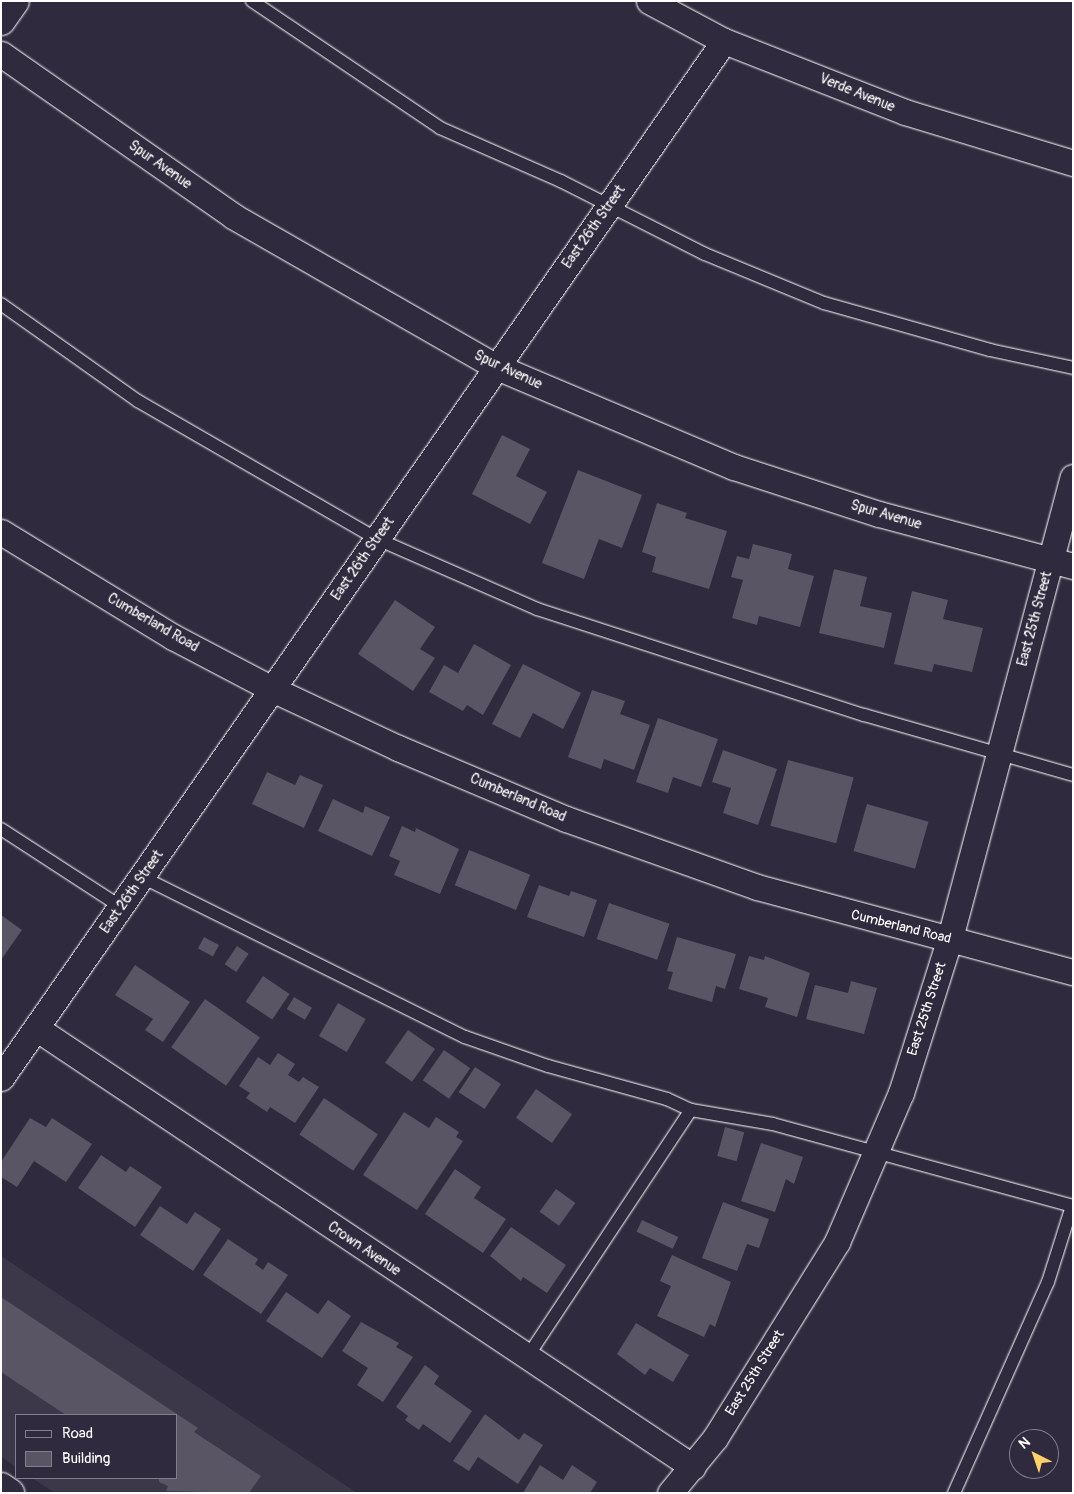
<!DOCTYPE html>
<style>
body{margin:0}
#map{position:relative;width:1074px;height:1494px;overflow:hidden;background:#2f2a3d;font-family:Pangolin,sans-serif}
div>[style]{position:absolute}
.built>*{inset:0;background:#3c3749}
.building>*{inset:0;background:#595564;transform-origin:0 0}
.roads{filter:drop-shadow(0 0 1px #fff) drop-shadow(0 0 1px #fff)}
.lane>*{height:12px;margin:-6px;padding:0 6px;transform-origin:6px;border-radius:6px;background:#2f2a3d}
.street>*{height:25px;margin:-12.5px;padding:0 12.5px;transform-origin:12.5px;border-radius:12.5px;background:#2f2a3d}
.primary>*{height:28px;margin:-14px;padding:0 14px;transform-origin:14px;border-radius:14px;background:#2f2a3d}
span{translate:-50% -50%;white-space:nowrap;text-align:center;line-height:1.15;-webkit-text-stroke:4px #2f2a3d;paint-order:stroke}
.street-label{font-size:14px;color:#fff}
.frame{position:absolute;inset:0;border:2px solid #fff;pointer-events:none}
.legend{position:absolute;left:15px;top:1414px;width:162px;height:65px;box-sizing:border-box;background:#2f2a3d;border:1px solid #827f8b;margin:0;padding:6px 9px;list-style:none;font-size:15px;color:#fff}
.legend li{display:flex;align-items:center;gap:10px;height:25px}
.legend b{width:25px;border:1px solid #827f8b}
.north{position:absolute;left:1009px;top:1429px;width:50px;height:50px;box-sizing:border-box;background:#2f2a3d;border:1px solid #827f8b;border-radius:50%;rotate:319deg;font-size:14px;font-weight:700;line-height:20px;text-align:center;color:#fff}
.north::after{content:'';display:block;margin:auto;width:18px;height:22px;background:#ffd166;clip-path:polygon(50% 0,100% 100%,50% 72%,0 100%)}
</style>
<div id="map">
<div class="built">
<i style="clip-path:polygon(1px 1256px,357px 1493px,55px 1493px,32px 1478px,176px 1478px,176px 1415px,16px 1415px,16px 1467px,1px 1457px)"></i>
</div>
<div class="building">
<i style="clip-path:polygon(502px 435px,530px 449px,516px 476px,547px 492px,530px 524px,472px 494px)"></i>
<i style="clip-path:polygon(578px 470px,642px 495px,622px 548px,599px 539px,584px 579px,542px 563px)"></i>
<i style="clip-path:polygon(657px 503px,687px 513px,685px 518px,727px 531px,709px 589px,652px 572px,656px 557px,642px 552px)"></i>
<i style="clip-path:polygon(753px 544px,792px 554px,788px 569px,814px 576px,800px 627px,759px 616px,757px 625px,732px 618px,743px 580px,731px 577px,737px 556px,749px 559px)"></i>
<i style="clip-path:polygon(834px 569px,867px 577px,860px 606px,892px 613px,884px 648px,819px 633px)"></i>
<i style="clip-path:polygon(912px 591px,948px 600px,943px 619px,983px 628px,972px 672px,934px 664px,932px 672px,894px 664px)"></i>
<i style="clip-path:polygon(395px 600px,435px 627px,420px 649px,435px 658px,413px 691px,358px 654px)"></i>
<i style="clip-path:polygon(474px 644px,511px 665px,483px 715px,467px 705px,463px 711px,429px 692px,444px 665px,458px 673px)"></i>
<i style="clip-path:polygon(523px 664px,581px 693px,563px 729px,533px 713px,520px 738px,492px 724px)"></i>
<i style="clip-path:polygon(592px 690px,625px 701px,620px 714px,650px 725px,634px 770px,604px 759px,601px 769px,568px 757px)"></i>
<i style="clip-path:polygon(658px 718px,718px 739px,701px 787px,673px 777px,668px 793px,636px 782px)"></i>
<i style="clip-path:polygon(723px 750px,777px 769px,758px 825px,723px 813px,731px 788px,712px 782px)"></i>
<i style="left:788px;top:760px;width:68px;height:68px;rotate:15deg"></i>
<i style="clip-path:polygon(267px 772px,295px 785px,300px 775px,323px 785px,304px 828px,252px 804px)"></i>
<i style="clip-path:polygon(333px 799px,363px 813px,365px 806px,390px 817px,372px 856px,318px 831px)"></i>
<i style="left:867px;top:804px;width:64px;height:49px;rotate:16deg"></i>
<i style="clip-path:polygon(402px 826px,415px 832px,416px 828px,459px 849px,440px 894px,394px 875px,400px 861px,389px 856px)"></i>
<i style="left:469px;top:850px;width:66px;height:38px;rotate:22deg"></i>
<i style="clip-path:polygon(539px 885px,569px 896px,571px 891px,597px 900px,584px 937px,527px 917px)"></i>
<i style="left:609px;top:903px;width:64px;height:38px;rotate:19deg"></i>
<i style="clip-path:polygon(1px 915px,22px 930px,1px 960px)"></i>
<i style="left:204px;top:937px;width:17px;height:13px;rotate:28deg"></i>
<i style="clip-path:polygon(677px 937px,736px 954px,725px 989px,716px 986px,712px 1002px,668px 989px,673px 972px,667px 971px)"></i>
<i style="left:237px;top:946px;width:14px;height:22px;rotate:34deg"></i>
<i style="clip-path:polygon(749px 956px,764px 960px,765px 956px,810px 973px,797px 1017px,765px 1007px,768px 998px,739px 989px)"></i>
<i style="clip-path:polygon(135px 965px,190px 1002px,163px 1042px,145px 1030px,153px 1019px,115px 995px)"></i>
<i style="left:263px;top:976px;width:32px;height:31px;rotate:34deg"></i>
<i style="clip-path:polygon(851px 981px,877px 988px,864px 1034px,806px 1019px,815px 985px,848px 993px)"></i>
<i style="left:294px;top:997px;width:21px;height:14px;rotate:31deg"></i>
<i style="left:205px;top:999px;width:67px;height:59px;rotate:35deg"></i>
<i style="left:338px;top:1003px;width:32px;height:38px;rotate:30deg"></i>
<i style="left:408px;top:1030px;width:33px;height:40px;rotate:35deg"></i>
<i style="left:444px;top:1050px;width:32px;height:37px;rotate:35deg"></i>
<i style="clip-path:polygon(278px 1053px,295px 1064px,288px 1075px,299px 1082px,303px 1077px,319px 1087px,295px 1123px,270px 1107px,267px 1112px,246px 1098px,250px 1093px,239px 1086px,258px 1057px,270px 1065px)"></i>
<i style="left:475px;top:1067px;width:31px;height:30px;rotate:33deg"></i>
<i style="left:536px;top:1089px;width:44px;height:35px;rotate:35deg"></i>
<i style="left:324px;top:1098px;width:65px;height:44px;rotate:34deg"></i>
<i style="clip-path:polygon(404px 1112px,429px 1128px,436px 1117px,459px 1132px,456px 1137px,463px 1141px,417px 1210px,363px 1175px)"></i>
<i style="clip-path:polygon(30px 1118px,46px 1127px,52px 1118px,92px 1144px,66px 1182px,34px 1161px,17px 1187px,1px 1177px,1px 1162px)"></i>
<i style="left:725px;top:1127px;width:20px;height:30px;rotate:15deg"></i>
<i style="clip-path:polygon(761px 1143px,803px 1157px,794px 1184px,786px 1179px,775px 1212px,741px 1201px)"></i>
<i style="clip-path:polygon(101px 1155px,126px 1172px,130px 1166px,162px 1187px,135px 1227px,78px 1188px)"></i>
<i style="clip-path:polygon(455px 1169px,481px 1187px,474px 1198px,506px 1219px,483px 1253px,425px 1214px)"></i>
<i style="left:556px;top:1189px;width:24px;height:28px;rotate:36deg"></i>
<i style="clip-path:polygon(723px 1202px,769px 1219px,759px 1248px,747px 1244px,737px 1271px,702px 1258px)"></i>
<i style="clip-path:polygon(160px 1206px,187px 1224px,195px 1212px,221px 1229px,193px 1271px,140px 1235px)"></i>
<i style="left:642px;top:1220px;width:40px;height:13px;rotate:25deg"></i>
<i style="clip-path:polygon(511px 1227px,566px 1265px,547px 1293px,523px 1277px,521px 1281px,490px 1256px)"></i>
<i style="clip-path:polygon(228px 1239px,258px 1259px,255px 1264px,263px 1270px,268px 1262px,288px 1275px,261px 1314px,203px 1275px)"></i>
<i style="clip-path:polygon(672px 1255px,731px 1282px,715px 1327px,710px 1324px,704px 1337px,657px 1316px,671px 1286px,660px 1281px)"></i>
<i style="clip-path:polygon(286px 1292px,318px 1314px,328px 1300px,351px 1316px,322px 1358px,266px 1321px)"></i>
<i style="clip-path:polygon(1px 1297px,198px 1428px,194px 1432px,261px 1476px,249px 1493px,166px 1491px,168px 1486px,159px 1482px,159px 1478px,176px 1478px,176px 1415px,66px 1415px,1px 1372px)"></i>
<i style="clip-path:polygon(361px 1322px,399px 1343px,396px 1347px,413px 1357px,383px 1402px,357px 1385px,368px 1368px,342px 1351px)"></i>
<i style="clip-path:polygon(636px 1323px,689px 1355px,673px 1382px,650px 1368px,645px 1375px,617px 1354px)"></i>
<i style="clip-path:polygon(425px 1365px,439px 1376px,434px 1384px,472px 1411px,450px 1443px,423px 1424px,419px 1430px,405px 1420px,408px 1416px,396px 1407px)"></i>
<i style="clip-path:polygon(485px 1414px,519px 1440px,524px 1433px,543px 1445px,518px 1484px,478px 1457px,469px 1471px,453px 1461px)"></i>
<i style="clip-path:polygon(540px 1465px,563px 1480px,572px 1465px,597px 1482px,590px 1493px,523px 1493px)"></i>
</div>
<div class="roads">
<div class="lane">
<i style="left:252px;top:1px;width:227px;rotate:34deg"></i>
<i style="left:440px;top:128px;width:132px;rotate:23.7deg"></i>
<i style="left:561px;top:181px;width:161px;rotate:26.9deg"></i>
<i style="left:705px;top:254px;width:129px;rotate:22.4deg"></i>
<i style="left:824px;top:303px;width:173px;rotate:15.8deg"></i>
<i style="left:990px;top:350px;width:85px;rotate:12.2deg"></i>
<i style="left:1px;top:304px;width:168px;rotate:35.3deg"></i>
<i style="left:138px;top:401px;width:276px;rotate:30deg"></i>
<i style="left:377px;top:539px;width:175px;rotate:23.6deg"></i>
<i style="left:537px;top:609px;width:344px;rotate:18deg"></i>
<i style="left:864px;top:715px;width:217px;rotate:16deg"></i>
<i style="left:1px;top:829px;width:143px;rotate:33deg"></i>
<i style="left:142px;top:877px;width:360px;rotate:26.4deg"></i>
<i style="left:465px;top:1037px;width:88px;rotate:19.3deg"></i>
<i style="left:548px;top:1066px;width:123px;rotate:15.5deg"></i>
<i style="left:667px;top:1099px;width:26px;rotate:25deg"></i>
<i style="left:691px;top:1110px;width:83px;rotate:9.7deg"></i>
<i style="left:773px;top:1124px;width:311px;rotate:15.3deg"></i>
<i style="left:526px;top:1359px;width:299px;rotate:-56.5deg"></i>
<i style="left:954px;top:1493px;width:231px;rotate:-66deg"></i>
<i style="left:1048px;top:1282px;width:80px;rotate:-72.5deg"></i>
</div>
<div class="street">
<i style="left:649px;top:1px;width:85px;rotate:28.1deg"></i>
<i style="left:724px;top:41px;width:194px;rotate:21.4deg"></i>
<i style="left:905px;top:112px;width:176px;rotate:16.9deg"></i>
<i style="left:1px;top:54px;width:283px;rotate:34.9deg"></i>
<i style="left:233px;top:216px;width:304px;rotate:29.8deg"></i>
<i style="left:497px;top:367px;width:257px;rotate:22.9deg"></i>
<i style="left:734px;top:467px;width:152px;rotate:18deg"></i>
<i style="left:879px;top:514px;width:201px;rotate:15deg"></i>
<i style="left:1px;top:532px;width:202px;rotate:31.4deg"></i>
<i style="left:173px;top:637px;width:112px;rotate:27.7deg"></i>
<i style="left:272px;top:689px;width:139px;rotate:25.1deg"></i>
<i style="left:398px;top:748px;width:182px;rotate:22.9deg"></i>
<i style="left:566px;top:819px;width:203px;rotate:19.6deg"></i>
<i style="left:757px;top:887px;width:327px;rotate:15.1deg"></i>
<i style="left:36px;top:1028px;width:790px;rotate:33.75deg"></i>
<i style="left:1px;top:1078px;width:1264px;rotate:-55.12deg"></i>
<i style="left:670px;top:1493px;width:71px;rotate:-50.7deg"></i>
<i style="left:715px;top:1438px;width:231px;rotate:-58.1deg"></i>
<i style="left:837px;top:1242px;width:162px;rotate:-66.8deg"></i>
<i style="left:901px;top:1093px;width:163px;rotate:-72.5deg"></i>
<i style="left:950px;top:938px;width:477px;rotate:-75.1deg"></i>
</div>
<div class="primary">
<i style="left:1px;top:21px;width:24px;rotate:-55deg"></i>
<i style="left:1px;top:1487px;width:11px;rotate:34deg"></i>
</div>
</div>
<div class="street-label">
<span style="left:857px;top:93px;rotate:22deg">Verde Avenue</span>
<span style="left:160px;top:165px;rotate:35deg">Spur Avenue</span>
<span style="left:594px;top:227px;rotate:-55deg">East 26th Street</span>
<span style="left:508px;top:370px;rotate:25deg">Spur Avenue</span>
<span style="left:886px;top:515px;rotate:16deg">Spur Avenue</span>
<span style="left:363px;top:559px;rotate:-55deg">East 26th Street</span>
<span style="left:1035px;top:619px;rotate:-75deg">East 25th Street</span>
<span style="left:153px;top:623px;rotate:30deg">Cumberland Road</span>
<span style="left:518px;top:798px;rotate:23deg">Cumberland Road</span>
<span style="left:132px;top:892px;rotate:-55deg">East 26th Street</span>
<span style="left:901px;top:927px;rotate:14deg">Cumberland Road</span>
<span style="left:927px;top:1009px;rotate:-72deg">East 25th Street</span>
<span style="left:364px;top:1249px;rotate:34deg">Crown Avenue</span>
<span style="left:755px;top:1373px;rotate:-58deg">East 25th Street</span>
</div>
<div class="frame"></div>
<ul class="legend">
<li><b style="height:6px;background:#2f2a3d"></b>Road</li>
<li><b style="height:14px;background:#595564"></b>Building</li>
</ul>
<div class="north">N</div>
</div>
